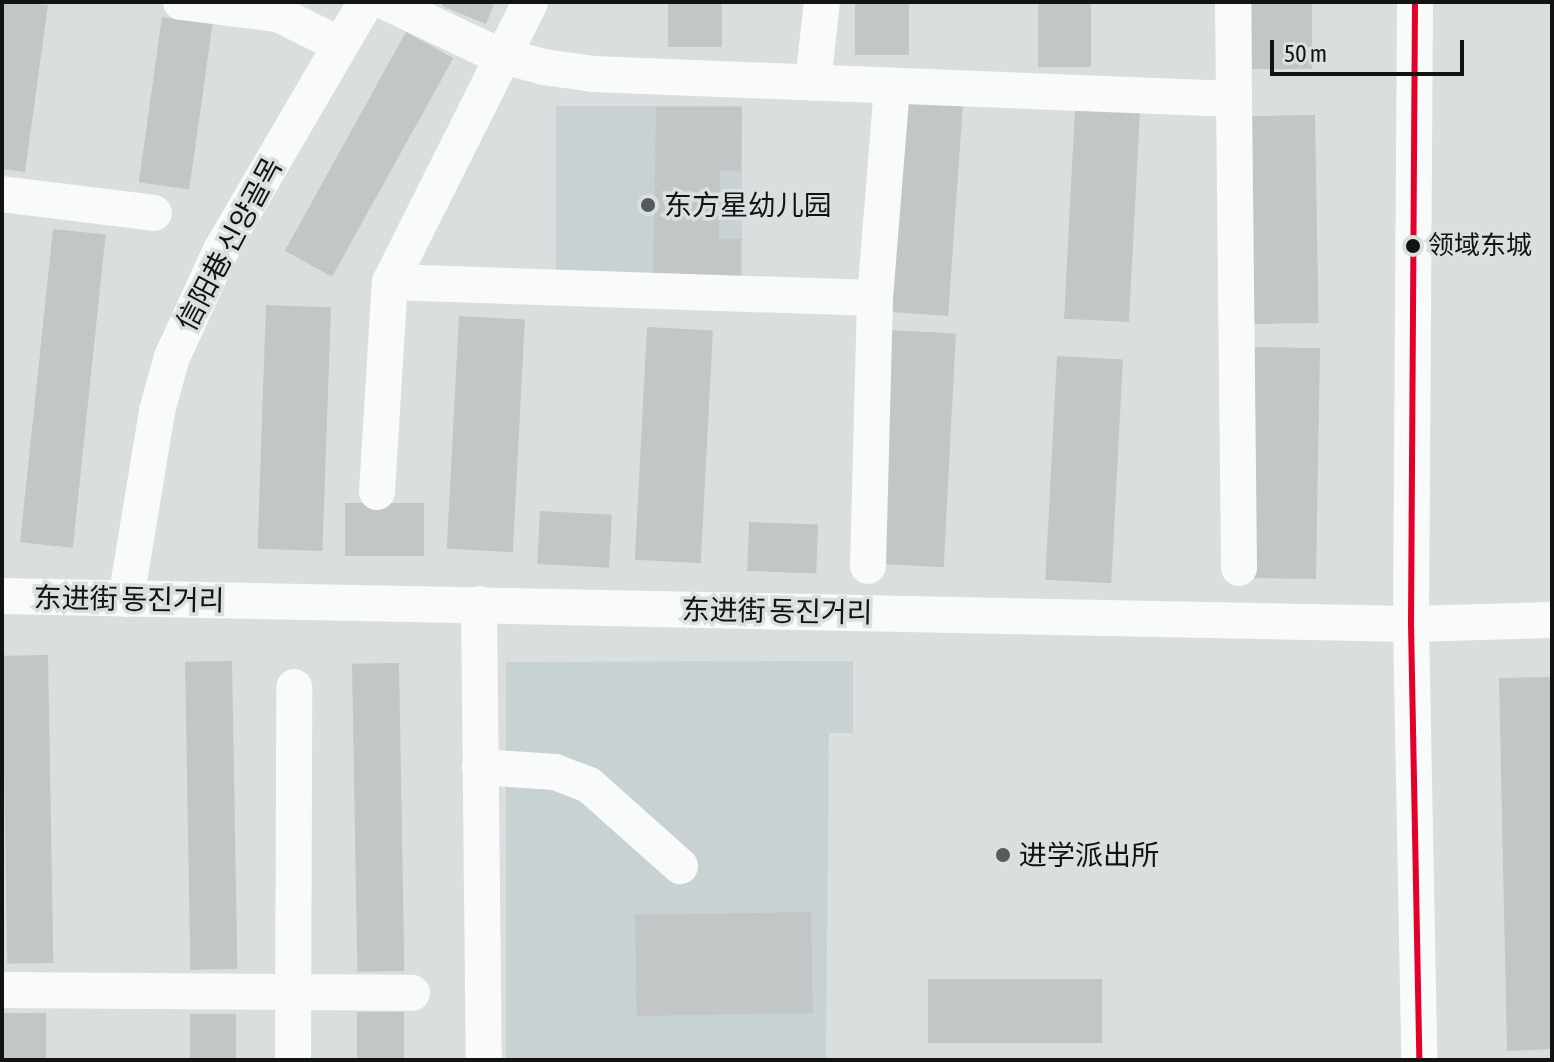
<!DOCTYPE html>
<meta charset="utf-8">
<style>
body{margin:0}
#map{position:relative;width:1554px;height:1062px;overflow:hidden;background:#dadede;font-family:"Asap Condensed","Noto Sans SC","Noto Sans KR",sans-serif}
div>[style]{position:absolute}
.built>*{inset:0;background:#c8d2d3;transform-origin:0 0}
.building>*{inset:0;background:#c2c6c6;transform-origin:0 0}
.minor>*{height:36px;margin:-18px;padding:0 18px;transform-origin:18px;border-radius:18px;background:#f9fafa}
.bus-1>*{height:6px;margin:-3px;padding:0 3px;transform-origin:3px;border-radius:3px;background:#e4002b}
.dots>*{width:22px;height:22px;translate:-50% -50%;box-sizing:border-box;border:4px solid #d8e0e0;border-radius:50%}
span{translate:-50% -50%;white-space:nowrap;text-align:center;line-height:1.15;-webkit-text-stroke:7px #d8e0e0;paint-order:stroke}
.bus-label{font-size:26px;color:#111314}
.left{translate:0 -50%;text-align:left}
.poi-label{font-size:28px;color:#111314}
.street-label{font-size:28px;color:#111314}
.frame{position:absolute;inset:0;border:4px solid #111314;pointer-events:none}
.scale{position:absolute;left:1270px;top:40px;width:194px;height:36px;box-sizing:border-box;border:4px solid #111314;border-top:0;padding-left:10px;font-size:24px;line-height:28px;white-space:nowrap;color:#111314;-webkit-text-stroke:6px #d8e0e0;paint-order:stroke}
</style>
<div id="map">
<div class="built">
<i style="left:556px;top:106px;width:186px;height:170px"></i>
<i style="clip-path:polygon(853px 661px,853px 733px,829px 733px,826px 1060px,506px 1060px,506px 662px)"></i>
</div>
<div class="building">
<i style="clip-path:polygon(2px 2px,48px 5px,25px 172px,2px 169px)"></i>
<i style="clip-path:polygon(444px 2px,495px 2px,486px 24px,442px 6px)"></i>
<i style="left:668px;top:2px;width:54px;height:45px"></i>
<i style="left:855px;top:2px;width:54px;height:53px"></i>
<i style="left:1038px;top:2px;width:53px;height:65px"></i>
<i style="left:1252px;top:2px;width:60px;height:67px"></i>
<i style="left:162px;top:17px;width:51px;height:167px;rotate:8deg"></i>
<i style="left:406px;top:32px;width:54px;height:250px;rotate:29deg"></i>
<i style="left:898px;top:101px;width:65px;height:211px;rotate:4deg"></i>
<i style="clip-path:polygon(656px 107px,742px 107px,741px 171px,720px 171px,719px 239px,741px 239px,740px 278px,653px 277px)"></i>
<i style="left:1075px;top:109px;width:65px;height:210px;rotate:3deg"></i>
<i style="left:1315px;top:115px;width:208px;height:65px;rotate:89deg"></i>
<i style="left:53px;top:229px;width:53px;height:315px;rotate:6deg"></i>
<i style="left:266px;top:305px;width:65px;height:244px;rotate:2deg"></i>
<i style="left:459px;top:316px;width:66px;height:233px;rotate:3deg"></i>
<i style="left:647px;top:327px;width:66px;height:233px;rotate:3deg"></i>
<i style="left:890px;top:330px;width:66px;height:234px;rotate:3deg"></i>
<i style="left:1255px;top:347px;width:65px;height:231px;rotate:1deg"></i>
<i style="left:1057px;top:356px;width:66px;height:224px;rotate:3deg"></i>
<i style="left:345px;top:503px;width:79px;height:53px"></i>
<i style="left:540px;top:511px;width:72px;height:53px;rotate:3deg"></i>
<i style="left:749px;top:522px;width:69px;height:49px;rotate:2deg"></i>
<i style="left:48px;top:655px;width:308px;height:46px;rotate:89deg"></i>
<i style="left:232px;top:661px;width:308px;height:47px;rotate:89deg"></i>
<i style="left:399px;top:663px;width:308px;height:47px;rotate:89deg"></i>
<i style="clip-path:polygon(1552px 677px,1552px 1049px,1507px 1051px,1499px 678px)"></i>
<i style="left:811px;top:912px;width:101px;height:176px;rotate:89deg"></i>
<i style="left:928px;top:979px;width:174px;height:64px"></i>
<i style="left:357px;top:1012px;width:47px;height:48px"></i>
<i style="left:46px;top:1013px;width:47px;height:44px;rotate:90deg"></i>
<i style="left:190px;top:1014px;width:46px;height:46px"></i>
</div>
<div class="minor">
<i style="left:181px;top:2px;width:98px;rotate:7.1deg"></i>
<i style="left:278px;top:14px;width:69px;rotate:26.6deg"></i>
<i style="left:386px;top:2px;width:121px;rotate:25.5deg"></i>
<i style="left:495px;top:54px;width:51px;rotate:14.9deg"></i>
<i style="left:544px;top:67px;width:49px;rotate:8.1deg"></i>
<i style="left:593px;top:74px;width:641px;rotate:2.23deg"></i>
<i style="left:1233px;top:2px;width:566px;rotate:89.39deg"></i>
<i style="left:1415px;top:2px;width:622px;rotate:90.37deg"></i>
<i style="left:1411px;top:624px;width:436px;rotate:88.9deg"></i>
<i style="left:813px;top:83px;width:81px;rotate:-83.7deg"></i>
<i style="left:2px;top:194px;width:153px;rotate:7.1deg"></i>
<i style="left:390px;top:282px;width:485px;rotate:1.9deg"></i>
<i style="left:377px;top:492px;width:210px;rotate:-86.5deg"></i>
<i style="left:390px;top:282px;width:313px;rotate:-63.4deg"></i>
<i style="left:868px;top:566px;width:268px;rotate:-88.5deg"></i>
<i style="left:875px;top:298px;width:213px;rotate:-85.4deg"></i>
<i style="left:2px;top:596px;width:1409px;rotate:1.14deg"></i>
<i style="left:1411px;top:624px;width:141px;rotate:-1.6deg"></i>
<i style="left:126px;top:599px;width:191px;rotate:-80.6deg"></i>
<i style="left:157px;top:411px;width:56px;rotate:-74.5deg"></i>
<i style="left:172px;top:357px;width:118px;rotate:-65.4deg"></i>
<i style="left:221px;top:250px;width:287px;rotate:-59.7deg"></i>
<i style="left:479px;top:604px;width:456px;rotate:89.4deg"></i>
<i style="left:480px;top:767px;width:75px;rotate:3.8deg"></i>
<i style="left:555px;top:772px;width:36px;rotate:21deg"></i>
<i style="left:589px;top:785px;width:122px;rotate:41.7deg"></i>
<i style="left:2px;top:990px;width:410px;rotate:0.4deg"></i>
<i style="left:293px;top:1060px;width:373px;rotate:-89.8deg"></i>
</div>
<div class="bus-1">
<i style="left:1415px;top:2px;width:622px;rotate:90.37deg"></i>
<i style="left:1411px;top:624px;width:436px;rotate:88.9deg"></i>
</div>
<div class="dots">
<i style="left:648px;top:205px;background:#575a5b"></i>
<i style="left:1413px;top:246px;background:#111314"></i>
<i style="left:1003px;top:855px;background:#575a5b"></i>
</div>
<div class="bus-label">
<span class="left" style="left:1428px;top:246px">领域东城</span>
</div>
<div class="poi-label">
<span class="left" style="left:664px;top:205px">东方星幼儿园</span>
<span class="left" style="left:1019px;top:855px">进学派出所</span>
</div>
<div class="street-label">
<span style="left:229px;top:244px;rotate:-62deg">信阳巷 신양골목</span>
<span style="left:129px;top:599px;rotate:1deg">东进街 동진거리</span>
<span style="left:777px;top:611px;rotate:1deg">东进街 동진거리</span>
</div>
<div class="frame"></div>
<div class="scale">50 m</div>
</div>
